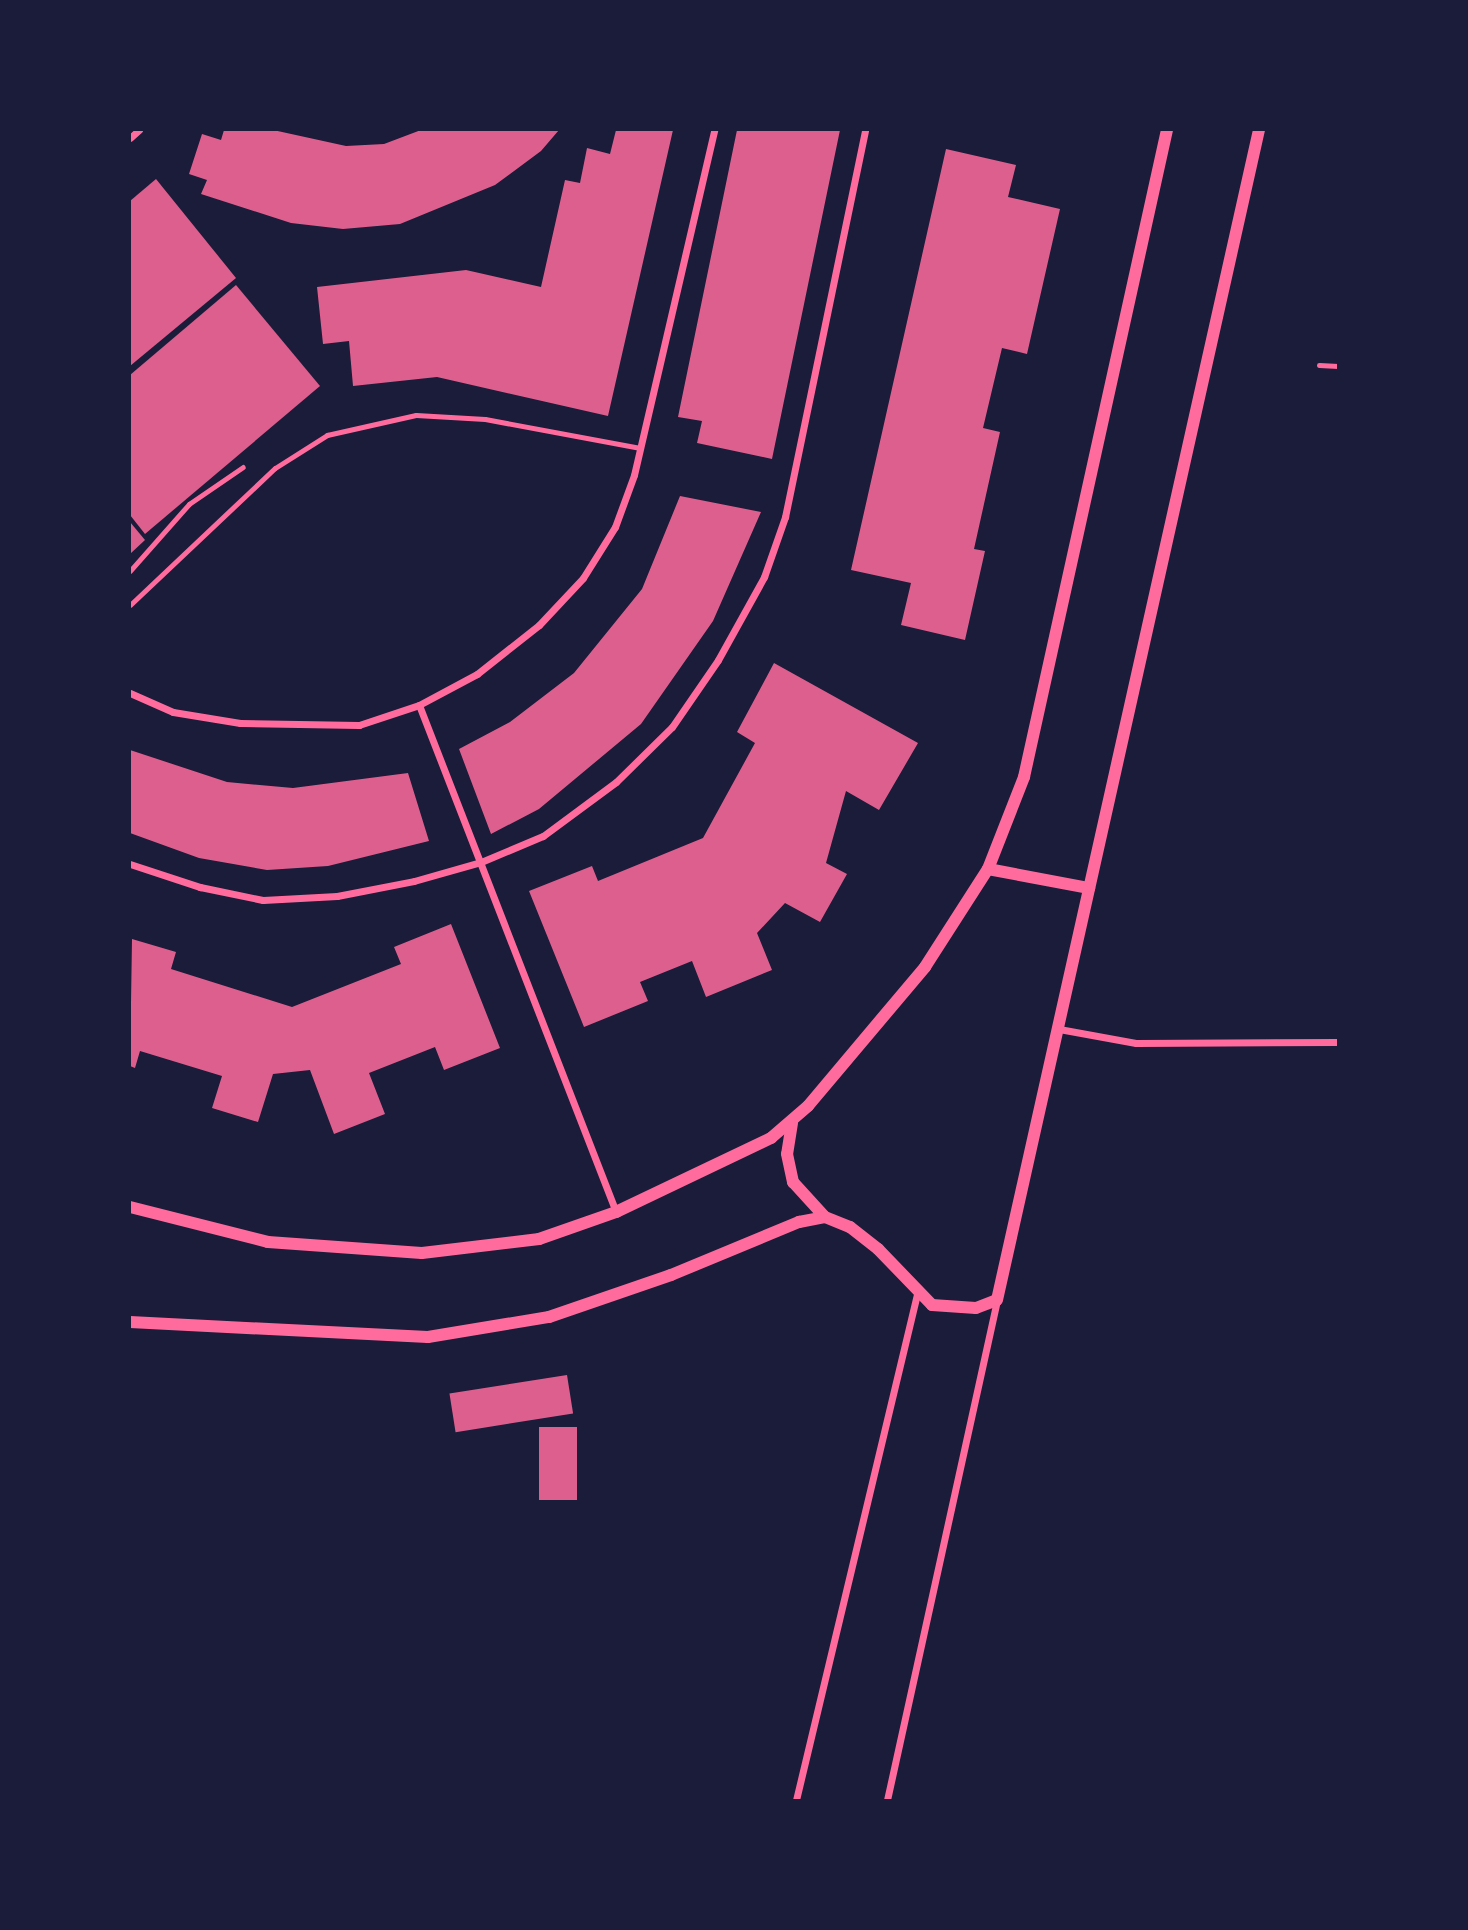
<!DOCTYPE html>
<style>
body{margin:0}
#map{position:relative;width:1468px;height:1930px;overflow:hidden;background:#1b1b3a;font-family:"Varela Round",sans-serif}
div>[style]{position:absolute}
.building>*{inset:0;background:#dd5f8e;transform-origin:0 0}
.path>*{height:4.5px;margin:-2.25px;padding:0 2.25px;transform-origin:2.25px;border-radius:2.25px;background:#ff6b9d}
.service>*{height:5px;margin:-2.5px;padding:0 2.5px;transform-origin:2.5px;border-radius:2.5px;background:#ff6b9d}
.minor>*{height:7px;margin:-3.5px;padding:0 3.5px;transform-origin:3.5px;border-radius:3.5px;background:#ff6b9d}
.tertiary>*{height:12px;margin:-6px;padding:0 6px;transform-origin:6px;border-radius:6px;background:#ff6b9d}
span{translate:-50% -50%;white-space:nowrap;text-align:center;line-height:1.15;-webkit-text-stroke:5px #1b1b3a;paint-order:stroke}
.frame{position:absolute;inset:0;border:131px solid #1b1b3a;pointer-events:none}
</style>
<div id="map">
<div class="building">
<i style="clip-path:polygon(224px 130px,273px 130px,346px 146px,384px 144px,421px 130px,559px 130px,541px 151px,495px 185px,400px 224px,343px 229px,291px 223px,201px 194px,207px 180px,189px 174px,202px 134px,221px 140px)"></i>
<i style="clip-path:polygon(616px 130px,673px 130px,608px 416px,437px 377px,353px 386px,349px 341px,323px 344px,317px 287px,466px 270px,541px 287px,565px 180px,580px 183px,587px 148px,610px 154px)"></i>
<i style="clip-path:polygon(737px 130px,840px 130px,772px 459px,697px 443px,702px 421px,678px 417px)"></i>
<i style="clip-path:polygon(946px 149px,1016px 165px,1008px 197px,1060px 209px,1027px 354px,1002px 348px,983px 428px,1000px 432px,974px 549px,985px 551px,965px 640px,901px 625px,911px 583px,851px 570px)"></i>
<i style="clip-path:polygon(156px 179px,236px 278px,130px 366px,130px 201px)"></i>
<i style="clip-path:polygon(236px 285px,320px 386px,145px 534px,130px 515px,130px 375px)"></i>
<i style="clip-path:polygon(680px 496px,761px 512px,713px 621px,641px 724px,539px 809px,491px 834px,459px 749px,510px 722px,574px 673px,642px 589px)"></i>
<i style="clip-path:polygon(130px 522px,145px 540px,130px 554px)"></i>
<i style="clip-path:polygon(774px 663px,918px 743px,879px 810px,846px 791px,826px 863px,847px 874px,820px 922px,785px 903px,757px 933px,772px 970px,706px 997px,692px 961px,640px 982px,648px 1001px,584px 1027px,529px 891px,592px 866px,598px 881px,703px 838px,755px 743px,737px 732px)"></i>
<i style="clip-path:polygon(130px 750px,227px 782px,293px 788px,408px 773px,429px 841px,328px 866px,267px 870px,199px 858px,130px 833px)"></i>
<i style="clip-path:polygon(451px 924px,500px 1048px,444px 1070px,435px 1047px,369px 1073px,385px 1114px,334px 1134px,310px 1070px,273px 1074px,258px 1122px,212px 1108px,222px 1076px,140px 1051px,135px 1068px,130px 1066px,132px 939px,176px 952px,171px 969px,292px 1007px,401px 964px,394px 947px)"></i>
<i style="left:567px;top:1375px;width:39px;height:119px;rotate:81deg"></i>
<i style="left:577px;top:1427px;width:73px;height:38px;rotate:90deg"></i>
</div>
<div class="path">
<i style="left:130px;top:571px;width:89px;rotate:-48.6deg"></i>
<i style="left:189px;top:504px;width:65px;rotate:-34.4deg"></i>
</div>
<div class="service">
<i style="left:1319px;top:365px;width:19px;rotate:3deg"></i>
<i style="left:130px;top:605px;width:199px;rotate:-43.4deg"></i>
<i style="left:275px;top:468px;width:62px;rotate:-32.4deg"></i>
<i style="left:327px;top:435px;width:91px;rotate:-12.7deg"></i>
<i style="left:416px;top:415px;width:69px;rotate:3.3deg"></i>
<i style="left:485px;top:419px;width:158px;rotate:10.6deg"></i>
</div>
<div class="minor">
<i style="left:130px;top:138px;width:12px;rotate:-42deg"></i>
<i style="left:130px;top:693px;width:47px;rotate:23.8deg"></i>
<i style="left:173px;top:712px;width:68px;rotate:9.3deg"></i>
<i style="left:240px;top:723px;width:119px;rotate:1deg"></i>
<i style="left:359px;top:725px;width:63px;rotate:-18.4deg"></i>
<i style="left:419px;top:705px;width:66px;rotate:-28.1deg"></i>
<i style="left:477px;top:674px;width:79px;rotate:-38.3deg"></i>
<i style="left:539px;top:625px;width:64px;rotate:-46.9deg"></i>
<i style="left:583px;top:578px;width:60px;rotate:-57.9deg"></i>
<i style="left:615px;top:527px;width:55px;rotate:-69.9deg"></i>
<i style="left:634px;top:475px;width:354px;rotate:-76.9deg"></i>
<i style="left:419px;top:705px;width:544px;rotate:68.77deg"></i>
<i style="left:130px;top:864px;width:74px;rotate:18.2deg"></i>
<i style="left:200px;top:887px;width:64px;rotate:11.7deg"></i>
<i style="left:263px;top:900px;width:74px;rotate:-3.1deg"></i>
<i style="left:337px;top:896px;width:78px;rotate:-11deg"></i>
<i style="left:414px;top:881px;width:70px;rotate:-15.8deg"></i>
<i style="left:481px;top:862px;width:67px;rotate:-22.8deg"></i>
<i style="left:543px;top:836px;width:91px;rotate:-36.5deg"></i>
<i style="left:616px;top:782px;width:78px;rotate:-44.5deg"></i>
<i style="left:672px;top:727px;width:81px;rotate:-55.5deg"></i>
<i style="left:718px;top:660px;width:95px;rotate:-61deg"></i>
<i style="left:764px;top:577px;width:64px;rotate:-70.7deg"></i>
<i style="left:785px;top:517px;width:395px;rotate:-78.3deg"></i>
<i style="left:1059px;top:1029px;width:78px;rotate:10.3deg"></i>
<i style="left:1136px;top:1043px;width:202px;rotate:-0.3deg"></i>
<i style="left:796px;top:1800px;width:520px;rotate:-76.55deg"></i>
<i style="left:887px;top:1800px;width:512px;rotate:-77.59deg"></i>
</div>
<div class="tertiary">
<i style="left:988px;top:869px;width:103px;rotate:10.7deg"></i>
<i style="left:792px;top:1123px;width:31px;rotate:99deg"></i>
<i style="left:787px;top:1154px;width:29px;rotate:78deg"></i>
<i style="left:793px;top:1182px;width:47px;rotate:47.6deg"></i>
<i style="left:130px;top:1207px;width:142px;rotate:14.2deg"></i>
<i style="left:268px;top:1242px;width:154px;rotate:4.1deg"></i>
<i style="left:422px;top:1253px;width:118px;rotate:-6.8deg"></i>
<i style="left:539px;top:1239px;width:82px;rotate:-19.3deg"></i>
<i style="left:616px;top:1212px;width:172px;rotate:-25.5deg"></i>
<i style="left:771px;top:1138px;width:49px;rotate:-40.9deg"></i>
<i style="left:808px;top:1106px;width:182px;rotate:-49.9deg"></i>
<i style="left:925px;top:967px;width:117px;rotate:-57.3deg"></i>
<i style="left:988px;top:869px;width:99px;rotate:-68.6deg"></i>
<i style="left:1024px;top:777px;width:663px;rotate:-77.54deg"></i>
<i style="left:130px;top:1322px;width:298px;rotate:2.9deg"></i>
<i style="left:428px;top:1337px;width:123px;rotate:-9.4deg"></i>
<i style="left:549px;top:1317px;width:129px;rotate:-19deg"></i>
<i style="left:671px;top:1275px;width:139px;rotate:-22.5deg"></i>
<i style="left:799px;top:1222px;width:26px;rotate:-11deg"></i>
<i style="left:825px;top:1217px;width:27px;rotate:22deg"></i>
<i style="left:850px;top:1227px;width:36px;rotate:38deg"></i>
<i style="left:878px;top:1249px;width:78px;rotate:46deg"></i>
<i style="left:932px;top:1305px;width:44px;rotate:3.9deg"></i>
<i style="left:976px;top:1308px;width:22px;rotate:-21deg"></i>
<i style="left:997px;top:1300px;width:1199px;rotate:-77.38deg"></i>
</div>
<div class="frame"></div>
</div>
